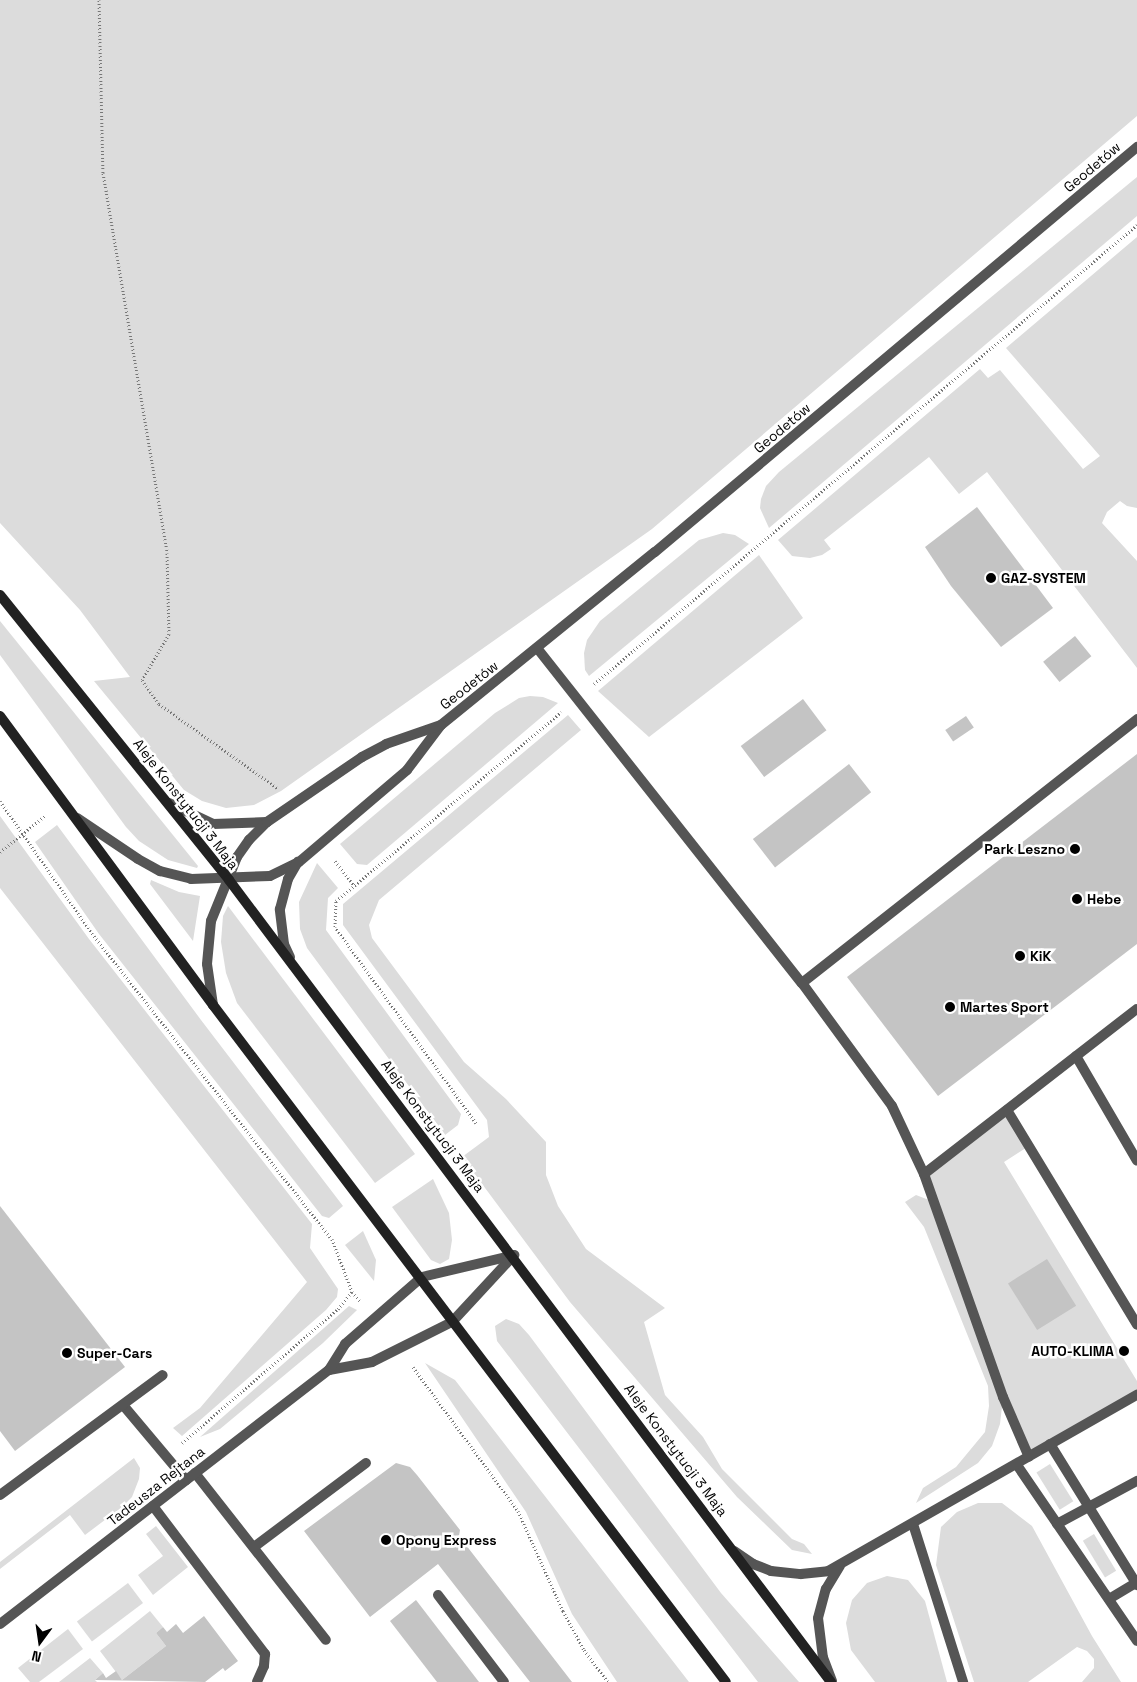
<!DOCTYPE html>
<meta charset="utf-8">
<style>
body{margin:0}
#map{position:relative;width:1137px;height:1682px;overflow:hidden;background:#fff;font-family:"Space Grotesk",sans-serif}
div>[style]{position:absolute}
.green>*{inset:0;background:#dcdcdc;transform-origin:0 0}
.building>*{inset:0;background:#c4c4c4;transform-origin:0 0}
.path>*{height:3px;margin-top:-1.5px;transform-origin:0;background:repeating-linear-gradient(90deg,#777 0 1px,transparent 0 3.5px)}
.service>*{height:10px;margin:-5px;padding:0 5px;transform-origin:5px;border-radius:5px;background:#555}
.minor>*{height:10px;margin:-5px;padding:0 5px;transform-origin:5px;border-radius:5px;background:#555}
.tertiary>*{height:10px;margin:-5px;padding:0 5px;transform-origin:5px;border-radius:5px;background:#555}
.secondary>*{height:10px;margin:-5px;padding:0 5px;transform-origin:5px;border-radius:5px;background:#222}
.dots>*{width:14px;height:14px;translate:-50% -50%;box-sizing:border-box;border:2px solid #fff;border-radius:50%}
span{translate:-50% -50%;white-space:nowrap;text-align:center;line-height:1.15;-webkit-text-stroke:5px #fff;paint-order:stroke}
.street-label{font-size:14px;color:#000}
.poi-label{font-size:14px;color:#000;font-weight:700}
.left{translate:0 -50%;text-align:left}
.right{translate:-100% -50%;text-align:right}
.north{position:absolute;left:15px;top:1617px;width:50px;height:50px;-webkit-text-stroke:4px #fff;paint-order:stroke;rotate:194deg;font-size:14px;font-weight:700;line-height:20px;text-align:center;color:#000}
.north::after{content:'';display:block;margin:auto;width:18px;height:22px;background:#000;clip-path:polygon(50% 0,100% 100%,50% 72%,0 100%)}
</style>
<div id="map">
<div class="green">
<i style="clip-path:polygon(0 0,1137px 0,1137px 116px,652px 529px,281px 791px,254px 805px,226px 808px,202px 801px,184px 790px,94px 681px,130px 677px,80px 610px,0 523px)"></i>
<i style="clip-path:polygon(1137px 177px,1137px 216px,769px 528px,760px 508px,761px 499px,766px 486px,779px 472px)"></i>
<i style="clip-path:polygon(1137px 237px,1137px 508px,1127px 506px,1120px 501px,1107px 512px,1102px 523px,1137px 561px,1137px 668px,987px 472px,959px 494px,929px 457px,824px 540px,831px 549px,822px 555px,810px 558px,792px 556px,778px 540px,980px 369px,988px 378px,1000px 370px,1083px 469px,1100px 456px,1006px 348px)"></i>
<i style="clip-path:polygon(723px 533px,735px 535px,749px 544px,589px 676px,585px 670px,584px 653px,587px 640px,600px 621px,699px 540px)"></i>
<i style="clip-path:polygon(759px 555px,803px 618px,649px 737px,598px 691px)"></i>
<i style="clip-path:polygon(0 621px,198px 866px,197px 868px,168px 860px,139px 841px,126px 827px,0 655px)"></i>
<i style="clip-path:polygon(530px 696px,543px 697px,558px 703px,367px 865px,357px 864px,340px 844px,495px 713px,519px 698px)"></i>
<i style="clip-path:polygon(568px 715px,581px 730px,379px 900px,369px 925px,372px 938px,464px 1062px,506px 1099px,546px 1142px,546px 1175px,558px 1206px,586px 1249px,665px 1308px,644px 1322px,665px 1395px,703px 1437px,722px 1469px,792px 1539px,804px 1544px,812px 1554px,792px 1550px,737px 1497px,570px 1302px,462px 1157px,489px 1137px,487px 1120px,343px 925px,343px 904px)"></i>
<i style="clip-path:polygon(0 816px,89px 939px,312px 1224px,310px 1248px,338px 1289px,337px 1297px,326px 1310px,182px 1436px,173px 1428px,200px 1408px,307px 1282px,0 888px)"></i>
<i style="clip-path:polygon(57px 825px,201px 1020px,343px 1206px,329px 1218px,322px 1216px,99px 934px,35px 842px)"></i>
<i style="clip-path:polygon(317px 863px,338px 888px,328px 898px,326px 930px,461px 1114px,458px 1125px,445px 1135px,307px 948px,300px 929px,299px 902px)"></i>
<i style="clip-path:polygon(151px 880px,179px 892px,200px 896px,193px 941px,150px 884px)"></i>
<i style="clip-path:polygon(228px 906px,415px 1154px,375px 1183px,237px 1003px,226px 973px,221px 942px,223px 916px)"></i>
<i style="clip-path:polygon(1007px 1110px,1029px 1146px,1004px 1162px,1137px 1381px,1137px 1395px,1029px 1457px,1003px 1398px,1000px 1424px,992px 1446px,978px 1463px,916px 1503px,923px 1488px,956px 1467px,985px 1432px,989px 1406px,988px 1386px,924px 1227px,905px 1202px,916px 1195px,934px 1202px,924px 1174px)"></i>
<i style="clip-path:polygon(433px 1179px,449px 1213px,452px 1240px,449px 1259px,440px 1264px,431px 1260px,392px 1207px)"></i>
<i style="clip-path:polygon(363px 1231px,376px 1260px,374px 1281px,345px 1245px)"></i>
<i style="clip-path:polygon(349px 1306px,357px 1310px,323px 1343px,220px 1429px,200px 1437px)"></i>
<i style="clip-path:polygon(506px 1319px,519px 1324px,529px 1335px,721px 1593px,799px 1682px,758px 1682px,497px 1341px,495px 1326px)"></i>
<i style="clip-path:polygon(425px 1363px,455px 1380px,689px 1682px,617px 1682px,572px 1614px,526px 1512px)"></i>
<i style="clip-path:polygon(134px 1458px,140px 1468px,139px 1479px,132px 1497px,122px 1507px,85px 1535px,70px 1515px,0 1569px,0 1562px)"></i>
<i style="left:1050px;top:1464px;width:44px;height:16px;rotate:58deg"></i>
<i style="clip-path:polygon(978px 1503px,1002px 1503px,1032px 1526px,1092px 1636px,1121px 1682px,1082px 1682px,1094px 1668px,1094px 1659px,1087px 1651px,1077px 1647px,1028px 1682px,974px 1682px,936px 1565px,941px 1527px,957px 1512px)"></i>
<i style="clip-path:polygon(156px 1526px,188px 1567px,153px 1595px,138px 1575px,163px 1556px,146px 1534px)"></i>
<i style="left:1094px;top:1534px;width:43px;height:13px;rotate:59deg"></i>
<i style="clip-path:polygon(887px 1576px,908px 1580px,925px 1601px,947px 1682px,875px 1682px,851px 1650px,846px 1623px,852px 1600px,867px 1583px)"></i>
<i style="left:128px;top:1583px;width:25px;height:64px;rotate:53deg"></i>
<i style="clip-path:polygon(150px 1611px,163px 1627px,156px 1633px,166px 1646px,122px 1680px,100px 1651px)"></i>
<i style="clip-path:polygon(68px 1629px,83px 1649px,39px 1682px,30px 1682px,18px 1668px)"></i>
<i style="clip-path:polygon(90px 1658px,103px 1673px,95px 1680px,97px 1682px,59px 1682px)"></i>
</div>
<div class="building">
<i style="clip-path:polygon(977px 507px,1053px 608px,1001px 647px,951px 586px,925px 547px)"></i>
<i style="left:1075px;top:636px;width:26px;height:41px;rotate:51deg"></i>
<i style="left:803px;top:699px;width:39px;height:78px;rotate:53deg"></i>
<i style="left:966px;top:716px;width:14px;height:25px;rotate:56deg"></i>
<i style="clip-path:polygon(1137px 754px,1137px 944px,938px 1096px,847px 977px)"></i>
<i style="left:849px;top:764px;width:36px;height:122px;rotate:52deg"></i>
<i style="clip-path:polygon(0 1206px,125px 1367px,15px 1451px,0 1431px)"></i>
<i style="left:1047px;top:1259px;width:55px;height:46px;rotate:58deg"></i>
<i style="clip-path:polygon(396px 1463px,410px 1467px,417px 1475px,460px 1530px,459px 1536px,572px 1682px,530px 1682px,438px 1564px,370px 1617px,304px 1531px)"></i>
<i style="clip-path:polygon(416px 1600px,479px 1682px,437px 1682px,390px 1621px)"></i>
<i style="clip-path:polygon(204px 1616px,238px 1661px,225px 1671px,223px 1668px,205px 1682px,95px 1680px,103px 1673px,106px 1678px,116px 1671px,122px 1680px,166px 1646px,156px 1633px,163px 1627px,167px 1632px,176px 1624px,183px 1633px)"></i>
</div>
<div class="path">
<i style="left:99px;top:0;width:173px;rotate:88.7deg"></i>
<i style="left:103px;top:173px;width:385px;rotate:80.4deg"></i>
<i style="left:167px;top:553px;width:81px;rotate:88.6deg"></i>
<i style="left:169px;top:634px;width:53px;rotate:120.4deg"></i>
<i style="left:142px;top:680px;width:29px;rotate:55deg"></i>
<i style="left:159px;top:704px;width:145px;rotate:35.4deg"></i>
<i style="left:594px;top:684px;width:711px;rotate:-40.21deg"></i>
<i style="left:0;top:801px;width:165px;rotate:55.2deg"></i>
<i style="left:94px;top:936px;width:385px;rotate:51.9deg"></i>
<i style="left:332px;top:1239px;width:57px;rotate:69.3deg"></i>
<i style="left:352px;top:1292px;width:13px;rotate:48deg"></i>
<i style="left:0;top:852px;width:59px;rotate:-38.8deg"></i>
<i style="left:335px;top:861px;width:31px;rotate:52deg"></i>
<i style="left:476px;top:1123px;width:241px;rotate:-125.7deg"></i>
<i style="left:335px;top:927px;width:26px;rotate:-88deg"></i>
<i style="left:336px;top:901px;width:294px;rotate:-40deg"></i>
<i style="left:413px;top:1367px;width:178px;rotate:53.9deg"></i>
<i style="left:518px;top:1511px;width:110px;rotate:65.8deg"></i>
<i style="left:563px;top:1611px;width:44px;rotate:61.7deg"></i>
<i style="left:584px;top:1650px;width:40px;rotate:53deg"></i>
<i style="left:182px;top:1443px;width:206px;rotate:-40.7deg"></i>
<i style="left:338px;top:1309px;width:22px;rotate:-51deg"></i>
</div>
<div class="service">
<i style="left:802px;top:983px;width:427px;rotate:-38.2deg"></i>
<i style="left:123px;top:1405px;width:98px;rotate:50deg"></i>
<i style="left:195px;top:1473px;width:212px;rotate:51.9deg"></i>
<i style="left:0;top:1495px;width:202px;rotate:-36.4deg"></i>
<i style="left:913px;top:1524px;width:166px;rotate:72.4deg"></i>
<i style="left:254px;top:1547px;width:140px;rotate:-36.9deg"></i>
<i style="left:438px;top:1595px;width:109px;rotate:52.8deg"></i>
</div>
<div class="minor">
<i style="left:537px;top:648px;width:427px;rotate:51.7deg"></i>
<i style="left:802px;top:983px;width:152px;rotate:53.8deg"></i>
<i style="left:892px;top:1106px;width:75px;rotate:64.8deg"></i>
<i style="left:924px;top:1174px;width:237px;rotate:70.5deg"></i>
<i style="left:1003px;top:1397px;width:65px;rotate:66.6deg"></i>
<i style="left:1076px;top:1056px;width:121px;rotate:59.8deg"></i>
<i style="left:1007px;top:1110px;width:251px;rotate:58.8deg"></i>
<i style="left:924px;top:1174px;width:269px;rotate:-37.8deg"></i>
<i style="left:329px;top:1370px;width:44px;rotate:-10.5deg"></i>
<i style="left:372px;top:1362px;width:89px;rotate:-26.6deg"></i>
<i style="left:452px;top:1322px;width:91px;rotate:-47.2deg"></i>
<i style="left:1050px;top:1444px;width:166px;rotate:58.3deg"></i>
<i style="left:1017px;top:1465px;width:213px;rotate:55.7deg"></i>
<i style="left:153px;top:1506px;width:186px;rotate:52.9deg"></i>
<i style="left:265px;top:1654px;width:12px;rotate:95deg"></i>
<i style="left:264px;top:1666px;width:17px;rotate:114deg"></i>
<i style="left:1057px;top:1524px;width:91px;rotate:-28.3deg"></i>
<i style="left:734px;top:1551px;width:23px;rotate:34deg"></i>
<i style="left:753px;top:1564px;width:19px;rotate:21deg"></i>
<i style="left:771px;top:1571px;width:30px;rotate:6deg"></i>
<i style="left:801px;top:1574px;width:27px;rotate:-6deg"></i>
<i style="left:828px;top:1571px;width:356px;rotate:-29.7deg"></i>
<i style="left:1109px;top:1599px;width:33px;rotate:-31deg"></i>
<i style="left:0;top:1624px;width:416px;rotate:-37.7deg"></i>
<i style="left:329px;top:1370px;width:31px;rotate:-58deg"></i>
<i style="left:345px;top:1344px;width:102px;rotate:-41deg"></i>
<i style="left:422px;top:1277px;width:95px;rotate:-13.4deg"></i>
<i style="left:832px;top:1681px;width:25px;rotate:-111deg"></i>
<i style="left:823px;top:1658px;width:40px;rotate:-97.1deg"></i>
<i style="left:818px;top:1618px;width:30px;rotate:-75deg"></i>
<i style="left:826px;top:1589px;width:27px;rotate:-59deg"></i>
</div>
<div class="tertiary">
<i style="left:169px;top:803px;width:49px;rotate:25.5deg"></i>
<i style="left:213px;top:824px;width:54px;rotate:-2.1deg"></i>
<i style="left:77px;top:818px;width:73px;rotate:33.9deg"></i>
<i style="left:138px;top:859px;width:25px;rotate:29deg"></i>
<i style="left:160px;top:871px;width:32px;rotate:14deg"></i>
<i style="left:191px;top:879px;width:79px;rotate:-2.2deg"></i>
<i style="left:270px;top:876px;width:32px;rotate:-26deg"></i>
<i style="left:299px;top:862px;width:142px;rotate:-40.4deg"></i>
<i style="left:407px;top:770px;width:56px;rotate:-52.9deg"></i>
<i style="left:441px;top:725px;width:275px;rotate:-39deg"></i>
<i style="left:655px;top:552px;width:630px;rotate:-40.04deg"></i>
<i style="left:290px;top:957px;width:14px;rotate:-115deg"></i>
<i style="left:284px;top:944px;width:35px;rotate:-97deg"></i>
<i style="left:280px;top:909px;width:31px;rotate:-75deg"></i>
<i style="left:288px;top:879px;width:20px;rotate:-60deg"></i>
<i style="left:213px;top:1005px;width:41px;rotate:-98.3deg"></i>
<i style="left:207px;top:964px;width:43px;rotate:-84.7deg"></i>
<i style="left:211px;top:921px;width:69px;rotate:-67.9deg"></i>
<i style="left:237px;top:857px;width:21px;rotate:-55deg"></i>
<i style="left:249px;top:840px;width:25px;rotate:-45deg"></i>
<i style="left:267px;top:822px;width:115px;rotate:-34.4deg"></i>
<i style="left:362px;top:757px;width:27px;rotate:-28deg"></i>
<i style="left:386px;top:744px;width:58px;rotate:-19.1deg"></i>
</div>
<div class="secondary">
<i style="left:0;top:595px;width:366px;rotate:51.2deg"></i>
<i style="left:229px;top:880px;width:1003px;rotate:53.11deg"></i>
<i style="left:0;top:716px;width:359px;rotate:53.6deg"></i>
<i style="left:213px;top:1005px;width:849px;rotate:52.85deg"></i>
</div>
<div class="dots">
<i style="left:991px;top:578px;background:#000"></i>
<i style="left:1075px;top:849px;background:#000"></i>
<i style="left:1077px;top:899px;background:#000"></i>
<i style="left:1020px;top:956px;background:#000"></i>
<i style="left:950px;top:1007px;background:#000"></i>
<i style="left:1124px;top:1351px;background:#000"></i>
<i style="left:67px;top:1353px;background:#000"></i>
<i style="left:386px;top:1540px;background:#000"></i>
</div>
<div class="street-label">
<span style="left:1092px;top:167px;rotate:-40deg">Geodetów</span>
<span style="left:782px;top:428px;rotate:-40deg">Geodetów</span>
<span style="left:469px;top:685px;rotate:-38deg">Geodetów</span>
<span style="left:186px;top:804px;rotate:52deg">Aleje Konstytucji 3 Maja</span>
<span style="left:433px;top:1126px;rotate:53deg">Aleje Konstytucji 3 Maja</span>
<span style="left:676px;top:1450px;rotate:53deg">Aleje Konstytucji 3 Maja</span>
<span style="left:156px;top:1486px;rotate:-38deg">Tadeusza Rejtana</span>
</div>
<div class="poi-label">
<span class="left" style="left:1001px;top:578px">GAZ-SYSTEM</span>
<span class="right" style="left:1065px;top:849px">Park Leszno</span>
<span class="left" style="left:1087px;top:899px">Hebe</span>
<span class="left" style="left:1030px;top:956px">KiK</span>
<span class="left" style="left:960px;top:1007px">Martes Sport</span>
<span class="right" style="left:1114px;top:1351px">AUTO-KLIMA</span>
<span class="left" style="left:77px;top:1353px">Super-Cars</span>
<span class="left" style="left:396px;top:1540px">Opony Express</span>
</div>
<div class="north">N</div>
</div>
